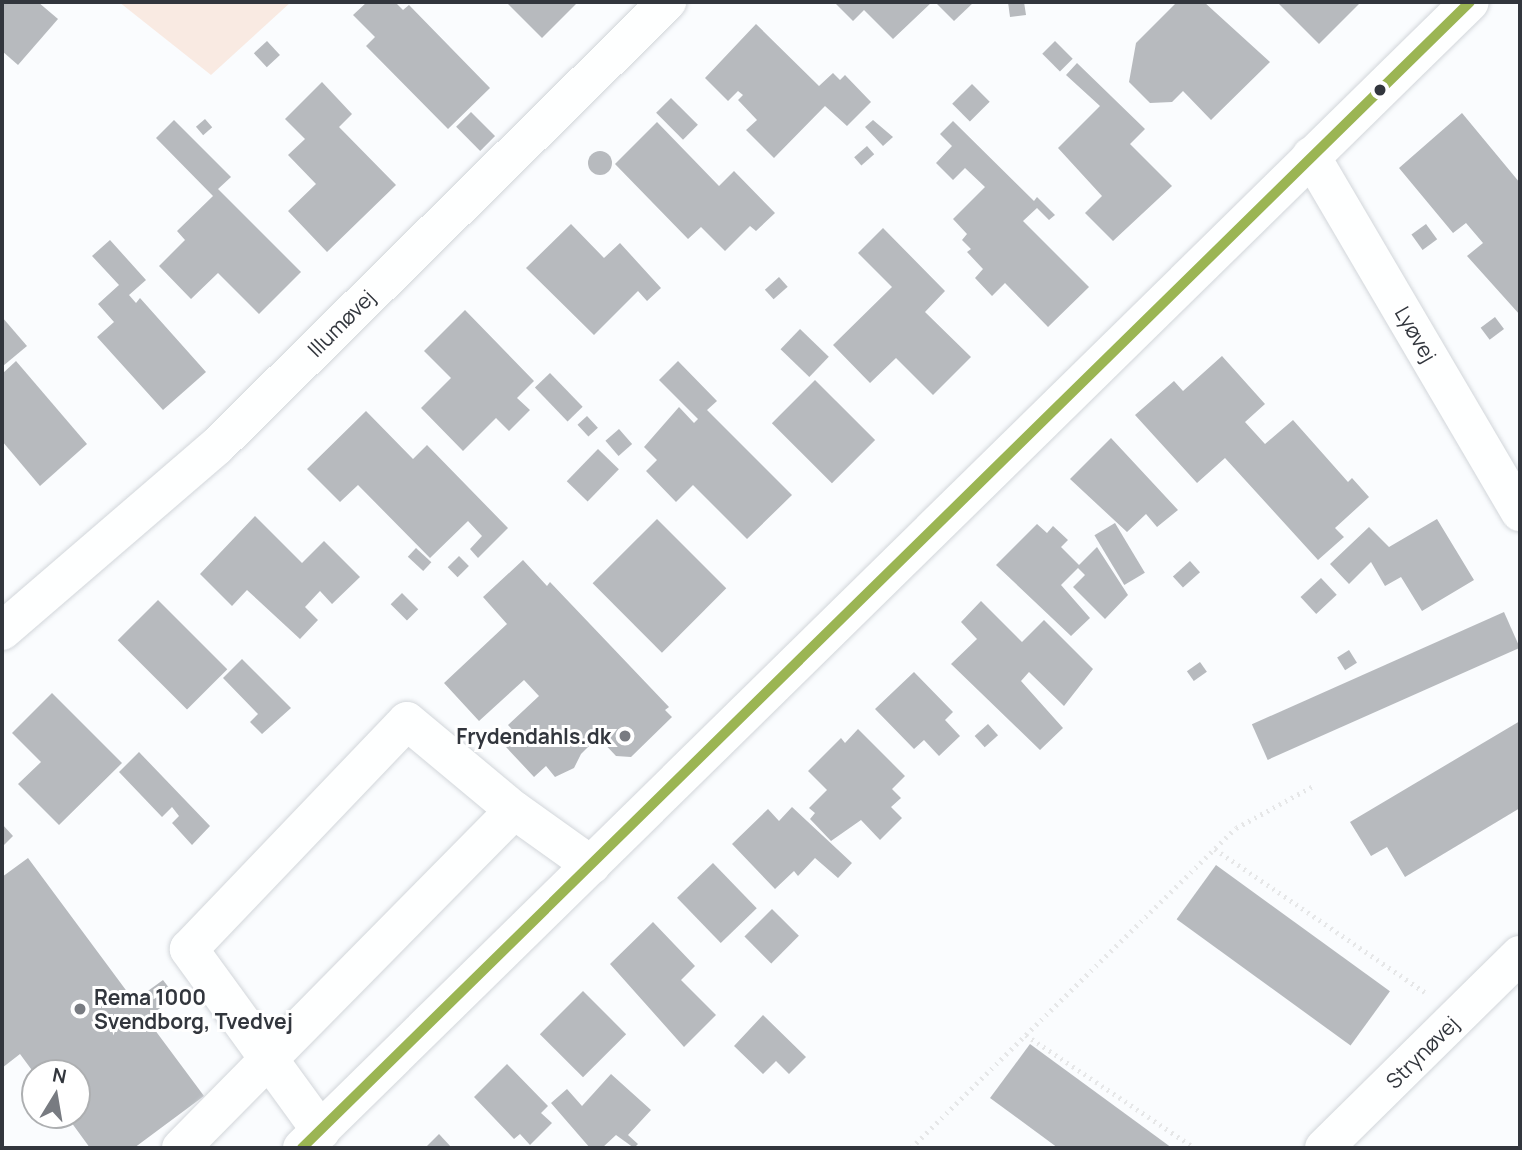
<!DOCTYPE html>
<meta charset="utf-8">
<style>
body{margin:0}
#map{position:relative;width:1522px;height:1150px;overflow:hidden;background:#fafcfe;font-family:Manrope,sans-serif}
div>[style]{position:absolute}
.green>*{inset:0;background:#f9eae2}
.building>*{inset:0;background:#b7babe;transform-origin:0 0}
.round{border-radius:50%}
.path>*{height:4.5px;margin-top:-2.25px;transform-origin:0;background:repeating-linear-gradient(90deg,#e6e7e8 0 2px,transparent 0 7px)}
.roads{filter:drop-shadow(0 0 2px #d2d6da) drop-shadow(0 0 2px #d2d6da)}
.minor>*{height:38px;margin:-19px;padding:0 19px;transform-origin:19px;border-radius:19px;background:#feffff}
.bus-1>*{height:10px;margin:-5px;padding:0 5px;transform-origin:5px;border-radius:5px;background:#9bb553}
.dots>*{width:19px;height:19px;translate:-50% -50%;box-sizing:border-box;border:4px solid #fff;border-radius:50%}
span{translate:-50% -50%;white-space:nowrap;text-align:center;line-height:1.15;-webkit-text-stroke:6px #fff;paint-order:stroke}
.street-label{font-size:21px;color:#32363d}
.poi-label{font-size:21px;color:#32363d;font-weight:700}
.right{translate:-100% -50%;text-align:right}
.left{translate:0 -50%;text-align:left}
.frame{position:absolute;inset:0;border:4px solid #32363d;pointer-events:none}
.north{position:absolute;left:21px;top:1059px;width:70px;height:70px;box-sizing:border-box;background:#fff;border:2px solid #adafb1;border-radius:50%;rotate:11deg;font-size:19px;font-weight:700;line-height:28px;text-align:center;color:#32363d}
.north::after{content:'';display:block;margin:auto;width:24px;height:32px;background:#787b81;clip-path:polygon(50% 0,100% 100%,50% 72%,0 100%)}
</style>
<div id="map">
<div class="green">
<i style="clip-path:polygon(119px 2px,291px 2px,211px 75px)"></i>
</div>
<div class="building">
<i style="clip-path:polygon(2px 2px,38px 2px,58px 19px,18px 65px,2px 51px)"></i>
<i style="clip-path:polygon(367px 2px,395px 2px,403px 10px,409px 5px,490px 88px,448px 129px,366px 46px,375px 37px,353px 15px)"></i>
<i style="clip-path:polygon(506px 2px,578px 2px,542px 38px)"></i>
<i style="clip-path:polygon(834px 2px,932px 2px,893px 39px,864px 10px,853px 21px)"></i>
<i style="clip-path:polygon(935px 2px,974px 2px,954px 21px)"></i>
<i style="clip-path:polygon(1008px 2px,1024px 2px,1026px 15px,1010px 17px)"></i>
<i style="clip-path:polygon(1177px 2px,1204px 2px,1270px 62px,1211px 120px,1183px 91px,1172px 102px,1150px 103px,1129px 82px,1136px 43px)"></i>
<i style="clip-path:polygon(1277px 2px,1361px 2px,1319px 44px)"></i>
<i style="clip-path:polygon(756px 24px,819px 86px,833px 73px,840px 80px,845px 75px,871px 102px,847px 126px,825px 106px,774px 158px,746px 130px,757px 120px,738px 100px,743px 95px,738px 91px,728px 101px,705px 78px)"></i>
<i style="left:267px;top:41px;width:19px;height:18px;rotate:47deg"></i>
<i style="left:1055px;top:41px;width:25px;height:18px;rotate:45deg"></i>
<i style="clip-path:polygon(1077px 63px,1145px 129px,1130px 144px,1172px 186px,1113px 241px,1085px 213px,1102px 196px,1058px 148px,1100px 106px,1066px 75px)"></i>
<i style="clip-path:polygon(322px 82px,352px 114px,339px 127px,396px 185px,327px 252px,288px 211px,316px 184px,288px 155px,305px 139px,285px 119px)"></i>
<i style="left:972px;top:84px;width:25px;height:28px;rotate:45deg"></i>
<i style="left:671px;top:98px;width:38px;height:21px;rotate:45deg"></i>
<i style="left:471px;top:112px;width:34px;height:21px;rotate:45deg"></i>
<i style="clip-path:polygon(1462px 113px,1520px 183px,1520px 315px,1467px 256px,1483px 243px,1466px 223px,1453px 233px,1399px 168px)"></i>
<i style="left:205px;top:119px;width:11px;height:12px;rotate:49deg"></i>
<i style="clip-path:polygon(174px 120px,231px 177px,218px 189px,301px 272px,259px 314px,218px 273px,191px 299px,159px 266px,185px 240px,177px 231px,213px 196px,156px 138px)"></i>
<i style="clip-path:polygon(873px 120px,893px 137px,883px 146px,865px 127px)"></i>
<i style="clip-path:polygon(953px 121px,1034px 201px,1037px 197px,1055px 215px,1049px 220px,1037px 208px,1023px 221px,1089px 287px,1048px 327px,1005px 283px,992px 296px,975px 278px,983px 269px,967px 252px,971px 249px,962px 240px,967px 234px,953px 219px,985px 187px,965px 168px,953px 180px,936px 163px,952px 146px,940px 134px)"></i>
<i style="clip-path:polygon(657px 122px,719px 186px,734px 171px,775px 213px,756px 231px,750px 226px,725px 251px,701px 227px,688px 239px,615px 164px)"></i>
<i style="left:867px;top:146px;width:11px;height:17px;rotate:49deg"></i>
<i class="round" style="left:588px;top:151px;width:24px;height:24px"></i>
<i style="clip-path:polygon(571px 224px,604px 258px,620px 243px,661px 288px,647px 301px,638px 291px,594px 335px,526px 268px)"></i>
<i style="left:1426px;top:224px;width:19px;height:18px;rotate:54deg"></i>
<i style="clip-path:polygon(883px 228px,945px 291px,925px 312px,971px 357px,933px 395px,896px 358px,870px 383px,833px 345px,892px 287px,858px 253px)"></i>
<i style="clip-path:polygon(110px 240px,146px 280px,129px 295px,136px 303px,140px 298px,206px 372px,163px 410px,97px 337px,114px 322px,98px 304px,119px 285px,92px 256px)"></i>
<i style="left:779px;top:277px;width:13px;height:19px;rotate:48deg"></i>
<i style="clip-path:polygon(465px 310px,534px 381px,517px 398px,530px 410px,509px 431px,496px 418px,463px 451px,421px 408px,451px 378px,424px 351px)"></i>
<i style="clip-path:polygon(2px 317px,27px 346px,3px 366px,2px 365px)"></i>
<i style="left:1495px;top:317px;width:15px;height:18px;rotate:53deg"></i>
<i style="left:800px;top:329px;width:40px;height:28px;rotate:44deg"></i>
<i style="clip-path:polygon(1222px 356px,1265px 404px,1245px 422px,1265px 444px,1293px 420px,1348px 482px,1352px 478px,1369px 497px,1335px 528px,1344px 537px,1318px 560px,1225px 458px,1197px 483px,1135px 415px,1174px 381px,1183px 391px)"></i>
<i style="clip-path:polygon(16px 361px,87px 444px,40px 486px,2px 441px,2px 374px)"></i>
<i style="clip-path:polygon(678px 361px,717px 401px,707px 410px,792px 495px,747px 539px,693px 485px,676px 502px,646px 471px,657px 460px,644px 447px,679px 407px,694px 423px,698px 419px,659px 380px)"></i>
<i style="left:550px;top:373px;width:47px;height:21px;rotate:46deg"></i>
<i style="left:815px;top:380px;width:85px;height:61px;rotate:45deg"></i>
<i style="clip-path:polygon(366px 411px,413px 459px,427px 445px,508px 528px,478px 558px,470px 549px,482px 536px,468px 521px,430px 558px,358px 485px,340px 502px,307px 469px)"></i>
<i style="left:587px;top:416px;width:16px;height:13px;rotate:47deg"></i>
<i style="left:619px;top:429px;width:20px;height:18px;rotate:49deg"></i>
<i style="clip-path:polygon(1111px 438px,1178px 510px,1157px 527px,1146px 514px,1127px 532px,1070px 479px)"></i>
<i style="left:598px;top:449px;width:29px;height:45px;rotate:44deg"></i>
<i style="clip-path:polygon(255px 516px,302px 563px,324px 541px,360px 577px,332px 604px,320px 591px,305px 607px,318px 620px,300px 639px,247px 590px,232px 606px,200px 574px)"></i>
<i style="left:657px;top:519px;width:98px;height:91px;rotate:45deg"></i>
<i style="clip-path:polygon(1437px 519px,1474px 580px,1422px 611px,1401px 577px,1385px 586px,1371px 562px,1349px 584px,1330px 564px,1369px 527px,1389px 547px)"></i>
<i style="left:1115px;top:523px;width:58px;height:24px;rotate:59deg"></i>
<i style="clip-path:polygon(1037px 524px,1047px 533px,1053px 526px,1068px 540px,1061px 547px,1079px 565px,1097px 547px,1128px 595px,1105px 619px,1073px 587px,1085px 575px,1078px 568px,1061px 585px,1090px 618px,1071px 636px,996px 565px)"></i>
<i style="left:416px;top:548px;width:21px;height:12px;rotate:43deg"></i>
<i style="left:459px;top:556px;width:14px;height:16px;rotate:45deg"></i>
<i style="clip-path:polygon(523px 560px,547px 586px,550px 582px,669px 707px,665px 710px,672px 717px,631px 757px,616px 756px,598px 737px,581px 754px,574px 768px,555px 777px,546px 766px,534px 777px,506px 747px,518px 736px,508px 725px,539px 696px,524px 680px,479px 721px,444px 683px,507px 624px,483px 597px)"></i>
<i style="left:1190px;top:561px;width:15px;height:23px;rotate:48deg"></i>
<i style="left:1321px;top:578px;width:23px;height:28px;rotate:47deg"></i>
<i style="left:402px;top:593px;width:23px;height:16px;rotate:45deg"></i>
<i style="left:158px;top:600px;width:98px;height:57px;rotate:45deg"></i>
<i style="clip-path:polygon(981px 601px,1022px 642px,1044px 620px,1093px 669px,1064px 706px,1029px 672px,1021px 681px,1063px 728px,1040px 750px,951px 664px,977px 639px,961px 622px)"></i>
<i style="left:1504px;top:612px;width:39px;height:276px;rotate:66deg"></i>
<i style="left:1349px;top:650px;width:15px;height:14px;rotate:58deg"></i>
<i style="clip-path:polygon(242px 659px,291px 708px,262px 734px,250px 722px,258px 714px,223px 678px)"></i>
<i style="left:1200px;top:662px;width:12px;height:16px;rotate:55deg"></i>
<i style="clip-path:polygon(914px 672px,953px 712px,945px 720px,960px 736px,939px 756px,924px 740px,914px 749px,875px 709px)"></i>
<i style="clip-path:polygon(52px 693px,122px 763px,59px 825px,18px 784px,41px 762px,12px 733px)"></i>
<i style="clip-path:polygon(1520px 721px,1520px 808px,1405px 877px,1387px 847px,1371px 856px,1350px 822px)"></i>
<i style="left:988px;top:724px;width:15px;height:18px;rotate:48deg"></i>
<i style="clip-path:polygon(858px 729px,905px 776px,892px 789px,901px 798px,891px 807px,902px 818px,880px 840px,861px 820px,831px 841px,810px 819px,815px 813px,809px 808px,827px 790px,808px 771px,841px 738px,845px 743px)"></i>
<i style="clip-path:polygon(139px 752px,210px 826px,192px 845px,172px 823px,179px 816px,172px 807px,162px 817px,119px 772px)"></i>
<i style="clip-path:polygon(792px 807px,852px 863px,838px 878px,815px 858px,798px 876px,794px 871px,775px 889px,732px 844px,768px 809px,779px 821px)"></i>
<i style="clip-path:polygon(2px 824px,13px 836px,2px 847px)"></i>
<i style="clip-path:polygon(28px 858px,134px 1001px,163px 980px,176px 997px,146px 1018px,204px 1096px,134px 1148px,90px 1148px,66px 1115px,77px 1115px,77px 1073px,34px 1073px,20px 1054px,2px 1068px,2px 877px)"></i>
<i style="left:713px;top:863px;width:63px;height:50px;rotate:46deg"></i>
<i style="left:1216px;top:865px;width:215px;height:67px;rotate:36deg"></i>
<i style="left:772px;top:909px;width:38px;height:39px;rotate:45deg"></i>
<i style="clip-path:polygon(653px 922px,695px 966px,681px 980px,716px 1015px,684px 1047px,610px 964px)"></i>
<i style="left:583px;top:991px;width:61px;height:61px;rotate:45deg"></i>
<i style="clip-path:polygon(763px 1015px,806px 1057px,789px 1074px,776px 1061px,763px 1074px,734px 1046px)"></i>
<i style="clip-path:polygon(1030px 1044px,1172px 1148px,1058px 1148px,990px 1098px)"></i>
<i style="clip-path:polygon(507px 1064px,548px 1106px,541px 1113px,552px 1123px,530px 1145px,520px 1134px,514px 1139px,474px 1097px)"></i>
<i style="clip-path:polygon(611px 1074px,651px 1110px,628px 1135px,638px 1144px,634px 1148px,616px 1135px,602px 1148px,590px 1148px,551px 1103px,567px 1089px,582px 1106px)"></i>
<i style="clip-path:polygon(439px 1134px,452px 1148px,425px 1148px)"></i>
</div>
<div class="path">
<i style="left:1215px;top:849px;width:254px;rotate:34.3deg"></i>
<i style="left:1026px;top:1035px;width:203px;rotate:33.8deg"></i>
<i style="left:911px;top:1148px;width:456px;rotate:-44.6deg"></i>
<i style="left:1236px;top:828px;width:88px;rotate:-28.6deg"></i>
</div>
<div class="roads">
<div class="minor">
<i style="left:1311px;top:156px;width:413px;rotate:59.6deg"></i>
<i style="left:2px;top:631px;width:282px;rotate:-40.7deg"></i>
<i style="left:216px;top:447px;width:634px;rotate:-44.62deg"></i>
<i style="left:321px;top:1131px;width:225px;rotate:-126deg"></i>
<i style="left:189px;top:949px;width:315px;rotate:-46.3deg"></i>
<i style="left:407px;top:721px;width:139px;rotate:39.8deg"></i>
<i style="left:514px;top:810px;width:95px;rotate:35.5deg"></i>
<i style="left:181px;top:1148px;width:474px;rotate:-45.4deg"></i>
<i style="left:302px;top:1148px;width:1636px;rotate:-44.46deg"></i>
<i style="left:1324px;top:1148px;width:275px;rotate:-44.6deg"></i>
</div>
</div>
<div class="bus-1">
<i style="left:302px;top:1148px;width:1636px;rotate:-44.46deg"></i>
</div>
<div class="dots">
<i style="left:1380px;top:90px;background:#32363d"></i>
<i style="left:625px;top:736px;background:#787b81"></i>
<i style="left:80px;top:1009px;background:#787b81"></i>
</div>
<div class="street-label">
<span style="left:341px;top:323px;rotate:-45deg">Illumøvej</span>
<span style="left:1416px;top:334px;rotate:60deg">Lyøvej</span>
<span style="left:1422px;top:1052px;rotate:-45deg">Strynøvej</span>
</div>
<div class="poi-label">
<span class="right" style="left:611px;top:736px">Frydendahls.dk</span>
<span class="left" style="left:94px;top:1009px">Rema 1000<br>Svendborg, Tvedvej</span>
</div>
<div class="frame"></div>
<div class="north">N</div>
</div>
